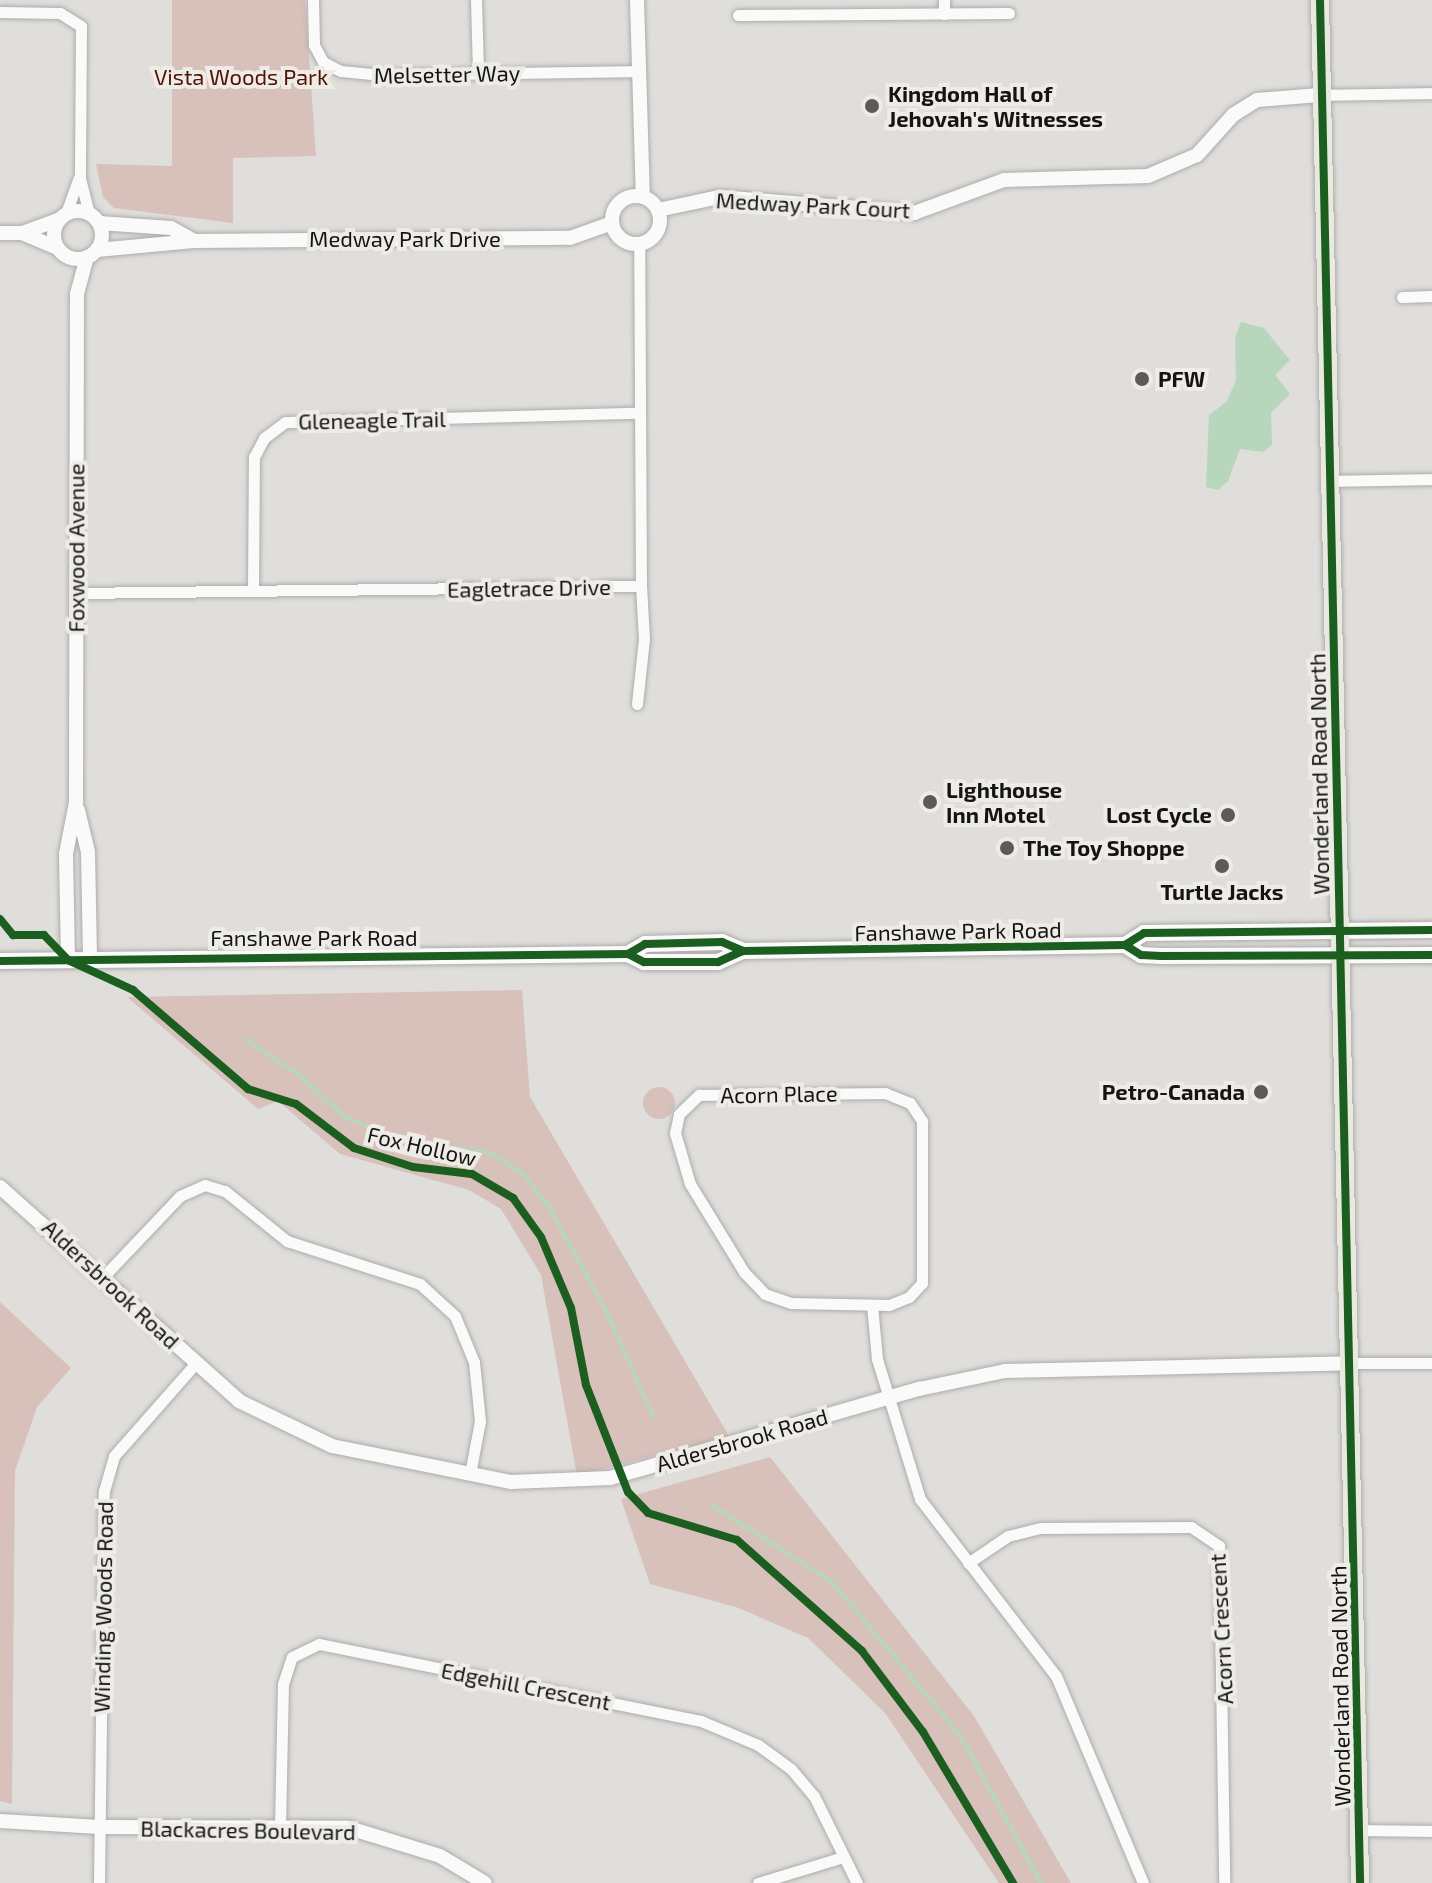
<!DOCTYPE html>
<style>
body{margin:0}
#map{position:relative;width:1432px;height:1883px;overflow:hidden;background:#e0dedb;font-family:"Exo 2",sans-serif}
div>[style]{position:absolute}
.green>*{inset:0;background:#d7c1ba}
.round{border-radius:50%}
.water>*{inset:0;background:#b8d6bc}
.stream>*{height:4px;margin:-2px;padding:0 2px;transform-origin:2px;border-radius:2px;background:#b8d6bc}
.roads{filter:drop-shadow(0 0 2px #aeacab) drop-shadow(0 0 2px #aeacab)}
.minor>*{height:11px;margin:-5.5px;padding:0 5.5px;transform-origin:5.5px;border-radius:5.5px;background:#fafafa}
.tertiary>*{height:14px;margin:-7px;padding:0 7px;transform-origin:7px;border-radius:7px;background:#fafafa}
.tertiary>.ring{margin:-7px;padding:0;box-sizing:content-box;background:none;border:14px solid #fafafa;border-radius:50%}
.secondary>*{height:16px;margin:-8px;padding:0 8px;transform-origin:8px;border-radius:8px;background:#fafafa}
.primary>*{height:18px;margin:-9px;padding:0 9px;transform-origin:9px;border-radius:9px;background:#e8e9df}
.cycleway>*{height:8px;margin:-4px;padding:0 4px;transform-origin:4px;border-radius:4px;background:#1b5e20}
.dots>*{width:22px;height:22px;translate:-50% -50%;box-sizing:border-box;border:4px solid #eeece7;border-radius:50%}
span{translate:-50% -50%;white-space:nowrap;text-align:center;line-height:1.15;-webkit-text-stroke:8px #eeece7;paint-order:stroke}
.street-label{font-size:22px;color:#151413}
.park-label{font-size:22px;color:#521303}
.poi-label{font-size:22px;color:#151413;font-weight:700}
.left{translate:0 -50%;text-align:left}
.right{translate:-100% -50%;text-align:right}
</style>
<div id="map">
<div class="green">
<i style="clip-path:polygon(172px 0,305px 0,316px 156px,233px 158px,233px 223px,114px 208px,103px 197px,96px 164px,172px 166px)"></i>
<i style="clip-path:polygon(522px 990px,530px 1097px,729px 1436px,577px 1476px,541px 1275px,501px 1209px,469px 1190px,340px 1154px,278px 1101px,258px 1109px,127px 997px)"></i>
<i class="round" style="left:643px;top:1087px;width:32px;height:32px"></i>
<i style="clip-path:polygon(0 1302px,71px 1368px,37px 1407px,15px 1471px,12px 1804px,0 1801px)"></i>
<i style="clip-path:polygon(770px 1457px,974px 1716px,1071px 1883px,999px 1883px,885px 1713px,808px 1638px,736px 1607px,650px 1584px,621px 1499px)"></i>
</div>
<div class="water">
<i style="clip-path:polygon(1241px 322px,1264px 328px,1290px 360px,1275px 375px,1290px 394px,1271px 413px,1272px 445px,1263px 452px,1240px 449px,1228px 481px,1218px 490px,1206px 487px,1209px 415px,1226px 402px,1236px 381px,1235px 338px)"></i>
</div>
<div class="stream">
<i style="left:245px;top:1039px;width:69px;rotate:33.7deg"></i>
<i style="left:302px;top:1077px;width:59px;rotate:42.9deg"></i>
<i style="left:345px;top:1117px;width:64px;rotate:22.1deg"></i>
<i style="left:404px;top:1141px;width:87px;rotate:7.9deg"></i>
<i style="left:490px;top:1153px;width:38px;rotate:32deg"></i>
<i style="left:522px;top:1173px;width:41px;rotate:50.9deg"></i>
<i style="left:548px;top:1205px;width:121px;rotate:61.3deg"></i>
<i style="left:606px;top:1311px;width:115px;rotate:65.9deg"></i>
<i style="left:712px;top:1505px;width:143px;rotate:32.7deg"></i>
<i style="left:832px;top:1582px;width:199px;rotate:50.1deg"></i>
<i style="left:960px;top:1735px;width:169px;rotate:61.3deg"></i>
</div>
<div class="roads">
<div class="minor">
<i style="left:313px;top:0;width:45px;rotate:88.7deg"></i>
<i style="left:314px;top:45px;width:19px;rotate:62deg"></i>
<i style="left:323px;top:62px;width:20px;rotate:27deg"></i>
<i style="left:341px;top:71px;width:41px;rotate:5.6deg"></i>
<i style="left:382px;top:75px;width:257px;rotate:-0.9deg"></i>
<i style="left:476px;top:0;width:73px;rotate:88.4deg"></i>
<i style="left:944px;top:0;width:14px;rotate:90deg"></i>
<i style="left:0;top:12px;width:60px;rotate:1deg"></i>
<i style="left:60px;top:13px;width:25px;rotate:32deg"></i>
<i style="left:81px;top:26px;width:152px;rotate:90.4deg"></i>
<i style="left:80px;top:178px;width:36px;rotate:76deg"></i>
<i style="left:738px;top:15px;width:271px;rotate:-0.4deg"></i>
<i style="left:1320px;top:95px;width:112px;rotate:-1deg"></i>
<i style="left:66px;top:213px;width:37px;rotate:-70deg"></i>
<i style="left:1402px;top:297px;width:30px;rotate:-2deg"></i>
<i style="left:1330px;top:481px;width:102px;rotate:-1.1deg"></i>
<i style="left:253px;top:591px;width:134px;rotate:-89.6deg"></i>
<i style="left:254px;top:457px;width:21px;rotate:-62deg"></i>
<i style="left:264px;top:438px;width:26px;rotate:-37deg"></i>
<i style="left:285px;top:422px;width:355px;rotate:-1.5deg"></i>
<i style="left:75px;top:593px;width:566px;rotate:-0.71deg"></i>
<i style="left:641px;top:586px;width:343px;rotate:-90.3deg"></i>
<i style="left:637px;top:704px;width:65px;rotate:-83.9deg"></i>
<i style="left:644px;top:639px;width:53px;rotate:-93.2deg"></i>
<i style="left:885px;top:1093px;width:27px;rotate:22deg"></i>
<i style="left:910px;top:1103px;width:22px;rotate:56deg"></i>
<i style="left:922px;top:1121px;width:162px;rotate:90deg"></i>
<i style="left:922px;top:1283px;width:19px;rotate:133deg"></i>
<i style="left:909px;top:1297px;width:22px;rotate:158deg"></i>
<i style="left:889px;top:1305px;width:98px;rotate:-178.8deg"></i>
<i style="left:791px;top:1303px;width:28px;rotate:-161deg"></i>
<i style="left:765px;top:1294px;width:30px;rotate:-134deg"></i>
<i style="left:744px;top:1272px;width:103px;rotate:-121.5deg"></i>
<i style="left:690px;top:1184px;width:53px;rotate:-106.4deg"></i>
<i style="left:675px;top:1133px;width:19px;rotate:-78deg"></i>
<i style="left:679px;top:1114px;width:28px;rotate:-44deg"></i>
<i style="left:699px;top:1095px;width:186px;rotate:-0.6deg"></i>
<i style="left:104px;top:1276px;width:110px;rotate:-46.5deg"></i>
<i style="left:180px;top:1196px;width:27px;rotate:-24deg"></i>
<i style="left:205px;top:1185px;width:21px;rotate:17deg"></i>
<i style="left:225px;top:1191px;width:80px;rotate:38.9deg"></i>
<i style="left:287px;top:1241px;width:140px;rotate:17.9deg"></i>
<i style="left:420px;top:1284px;width:47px;rotate:42.4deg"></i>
<i style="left:455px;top:1316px;width:50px;rotate:67.6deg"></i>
<i style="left:474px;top:1362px;width:59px;rotate:84.2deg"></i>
<i style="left:480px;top:1421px;width:54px;rotate:100.7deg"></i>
<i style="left:872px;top:1305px;width:54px;rotate:84.7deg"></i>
<i style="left:877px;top:1359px;width:146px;rotate:72.9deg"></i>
<i style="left:920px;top:1499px;width:223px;rotate:52.5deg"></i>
<i style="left:1056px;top:1676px;width:225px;rotate:67.2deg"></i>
<i style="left:1352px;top:1363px;width:80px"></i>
<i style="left:968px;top:1563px;width:48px;rotate:-34deg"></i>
<i style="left:1008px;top:1536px;width:34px;rotate:-14deg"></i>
<i style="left:1041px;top:1528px;width:150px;rotate:-0.4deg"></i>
<i style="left:1191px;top:1527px;width:34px;rotate:34deg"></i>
<i style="left:1219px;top:1546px;width:337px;rotate:89.1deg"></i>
<i style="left:280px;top:1827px;width:143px;rotate:-88.8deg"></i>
<i style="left:283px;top:1684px;width:28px;rotate:-72deg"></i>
<i style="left:292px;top:1657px;width:30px;rotate:-26deg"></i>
<i style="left:319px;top:1644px;width:390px;rotate:11.4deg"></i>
<i style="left:701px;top:1721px;width:62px;rotate:22.8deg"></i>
<i style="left:758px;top:1745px;width:41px;rotate:36deg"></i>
<i style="left:791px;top:1769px;width:35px;rotate:50deg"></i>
<i style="left:814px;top:1796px;width:97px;rotate:63.7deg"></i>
<i style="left:1360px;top:1830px;width:72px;rotate:0.8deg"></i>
<i style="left:99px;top:1883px;width:392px;rotate:-89.3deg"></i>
<i style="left:104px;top:1491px;width:36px;rotate:-74deg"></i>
<i style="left:114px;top:1456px;width:124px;rotate:-48.6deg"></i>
<i style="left:758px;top:1883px;width:89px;rotate:-17deg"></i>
</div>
<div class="tertiary">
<i style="left:637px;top:0;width:197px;rotate:88.3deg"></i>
<i class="ring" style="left:612px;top:196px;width:34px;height:34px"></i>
<i style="left:658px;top:210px;width:62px;rotate:-12deg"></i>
<i style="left:719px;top:197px;width:196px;rotate:4.7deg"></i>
<i style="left:914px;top:213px;width:96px;rotate:-20.1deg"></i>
<i style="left:1004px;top:180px;width:144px;rotate:-1.6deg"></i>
<i style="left:1148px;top:176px;width:53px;rotate:-23.2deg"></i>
<i style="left:1197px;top:155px;width:54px;rotate:-48deg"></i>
<i style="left:1233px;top:115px;width:28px;rotate:-32deg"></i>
<i style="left:1257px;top:100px;width:63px;rotate:-4.5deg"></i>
<i class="ring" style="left:54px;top:211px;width:34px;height:34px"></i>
<i style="left:99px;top:223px;width:72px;rotate:4deg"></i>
<i style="left:171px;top:228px;width:26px;rotate:29deg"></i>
<i style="left:0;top:233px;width:22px"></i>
<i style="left:22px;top:233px;width:38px;rotate:-20deg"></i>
<i style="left:22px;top:233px;width:38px;rotate:23deg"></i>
<i style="left:97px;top:250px;width:97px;rotate:-5.3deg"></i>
<i style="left:194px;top:241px;width:376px;rotate:-0.5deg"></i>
<i style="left:570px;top:238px;width:45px;rotate:-19.7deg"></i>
<i style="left:78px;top:810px;width:43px;rotate:76.6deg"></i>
<i style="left:88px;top:852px;width:107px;rotate:88.9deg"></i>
<i style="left:68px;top:960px;width:106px;rotate:-91.1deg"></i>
<i style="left:66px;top:854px;width:53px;rotate:-79.1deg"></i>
<i style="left:76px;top:802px;width:508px;rotate:-89.89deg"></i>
<i style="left:77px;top:294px;width:38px;rotate:-75deg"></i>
<i style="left:0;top:1187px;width:321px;rotate:41.8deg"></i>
<i style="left:239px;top:1401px;width:103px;rotate:25.8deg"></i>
<i style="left:332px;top:1446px;width:183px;rotate:11.4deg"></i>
<i style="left:511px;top:1482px;width:99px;rotate:-2.3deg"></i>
<i style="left:610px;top:1478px;width:322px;rotate:-16.1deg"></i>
<i style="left:919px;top:1389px;width:88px;rotate:-11.8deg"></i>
<i style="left:1005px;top:1371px;width:347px;rotate:-1.3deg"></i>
<i style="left:0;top:1821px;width:99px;rotate:3.5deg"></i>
<i style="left:99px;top:1827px;width:250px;rotate:0.2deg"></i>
<i style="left:349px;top:1828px;width:95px;rotate:17.1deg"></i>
<i style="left:440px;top:1856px;width:52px;rotate:31deg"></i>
</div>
<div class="secondary">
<i style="left:1125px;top:945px;width:19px;rotate:32deg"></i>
<i style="left:1141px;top:955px;width:20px;rotate:3deg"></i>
<i style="left:1161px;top:956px;width:271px;rotate:-0.2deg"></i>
<i style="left:628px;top:954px;width:20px;rotate:-30deg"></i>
<i style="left:645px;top:944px;width:77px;rotate:-1.5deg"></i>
<i style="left:722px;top:942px;width:23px;rotate:23deg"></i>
<i style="left:0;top:961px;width:628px;rotate:-0.64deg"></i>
<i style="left:628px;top:954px;width:18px;rotate:27deg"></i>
<i style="left:644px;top:962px;width:74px"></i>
<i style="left:718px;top:962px;width:27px;rotate:-24deg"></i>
<i style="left:743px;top:951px;width:382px;rotate:-0.9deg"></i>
<i style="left:1125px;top:945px;width:22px;rotate:-32deg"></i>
<i style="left:1144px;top:933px;width:288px;rotate:-0.6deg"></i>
</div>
<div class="primary">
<i style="left:1320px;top:0;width:1883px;rotate:88.78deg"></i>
</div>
</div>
<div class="cycleway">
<i style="left:1320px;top:0;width:1883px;rotate:88.78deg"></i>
<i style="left:0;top:919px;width:21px;rotate:51deg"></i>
<i style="left:13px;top:935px;width:31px"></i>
<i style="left:44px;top:935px;width:35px;rotate:46deg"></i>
<i style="left:68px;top:960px;width:72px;rotate:24.8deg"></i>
<i style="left:133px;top:990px;width:152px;rotate:40.7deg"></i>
<i style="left:248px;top:1089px;width:50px;rotate:17.4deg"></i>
<i style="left:296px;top:1104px;width:73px;rotate:37.2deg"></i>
<i style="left:354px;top:1148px;width:62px;rotate:17.9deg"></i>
<i style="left:413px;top:1167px;width:59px;rotate:6.8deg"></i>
<i style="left:472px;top:1174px;width:48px;rotate:30.3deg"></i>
<i style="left:513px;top:1198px;width:48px;rotate:54.3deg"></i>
<i style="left:541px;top:1237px;width:77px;rotate:67.1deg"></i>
<i style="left:571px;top:1308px;width:78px;rotate:79deg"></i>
<i style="left:586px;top:1385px;width:115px;rotate:68.6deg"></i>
<i style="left:628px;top:1492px;width:29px;rotate:46deg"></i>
<i style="left:648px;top:1513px;width:93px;rotate:16.9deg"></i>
<i style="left:737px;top:1540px;width:167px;rotate:41.6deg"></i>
<i style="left:862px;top:1651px;width:101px;rotate:53deg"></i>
<i style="left:923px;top:1732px;width:176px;rotate:59.2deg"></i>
<i style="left:1125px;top:945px;width:19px;rotate:32deg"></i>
<i style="left:1141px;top:955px;width:20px;rotate:3deg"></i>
<i style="left:1161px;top:956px;width:271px;rotate:-0.2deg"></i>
<i style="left:628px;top:954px;width:20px;rotate:-30deg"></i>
<i style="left:645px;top:944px;width:77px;rotate:-1.5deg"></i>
<i style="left:722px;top:942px;width:23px;rotate:23deg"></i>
<i style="left:0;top:961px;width:628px;rotate:-0.64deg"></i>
<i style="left:628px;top:954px;width:18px;rotate:27deg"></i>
<i style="left:644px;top:962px;width:74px"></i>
<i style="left:718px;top:962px;width:27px;rotate:-24deg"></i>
<i style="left:743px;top:951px;width:382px;rotate:-0.9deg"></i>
<i style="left:1125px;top:945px;width:22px;rotate:-32deg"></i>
<i style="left:1144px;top:933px;width:288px;rotate:-0.6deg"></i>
</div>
<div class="dots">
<i style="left:872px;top:106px;background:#5c5b59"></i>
<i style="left:1142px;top:379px;background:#5c5b59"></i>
<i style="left:930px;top:802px;background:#5c5b59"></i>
<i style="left:1228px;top:815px;background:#5c5b59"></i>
<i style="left:1007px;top:848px;background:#5c5b59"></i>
<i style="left:1222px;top:866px;background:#5c5b59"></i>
<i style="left:1261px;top:1092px;background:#5c5b59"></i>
</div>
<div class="street-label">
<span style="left:447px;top:74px;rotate:-1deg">Melsetter Way</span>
<span style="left:813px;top:205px;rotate:3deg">Medway Park Court</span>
<span style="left:405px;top:239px">Medway Park Drive</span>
<span style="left:372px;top:420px;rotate:-1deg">Gleneagle Trail</span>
<span style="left:76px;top:548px;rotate:-90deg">Foxwood Avenue</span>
<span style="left:529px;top:588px;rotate:-1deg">Eagletrace Drive</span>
<span style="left:1319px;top:774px;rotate:-91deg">Wonderland Road North</span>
<span style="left:958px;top:931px;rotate:-1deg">Fanshawe Park Road</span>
<span style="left:314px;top:938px">Fanshawe Park Road</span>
<span style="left:779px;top:1094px;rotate:-1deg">Acorn Place</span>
<span style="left:422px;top:1146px;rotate:13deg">Fox Hollow</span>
<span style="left:111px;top:1284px;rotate:43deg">Aldersbrook Road</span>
<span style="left:742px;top:1440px;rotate:-16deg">Aldersbrook Road</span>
<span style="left:103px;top:1607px;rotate:-89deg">Winding Woods Road</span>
<span style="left:1221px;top:1629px;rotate:-93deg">Acorn Crescent</span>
<span style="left:526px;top:1686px;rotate:11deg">Edgehill Crescent</span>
<span style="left:1340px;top:1686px;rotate:-91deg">Wonderland Road North</span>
<span style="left:248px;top:1830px;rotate:1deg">Blackacres Boulevard</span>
</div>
<div class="park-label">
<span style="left:241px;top:77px">Vista Woods Park</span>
</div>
<div class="poi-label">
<span class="left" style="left:888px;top:106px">Kingdom Hall of<br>Jehovah's Witnesses</span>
<span class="left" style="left:1158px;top:379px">PFW</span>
<span class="left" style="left:946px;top:802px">Lighthouse<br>Inn Motel</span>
<span class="right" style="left:1212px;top:815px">Lost Cycle</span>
<span class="left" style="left:1023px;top:848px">The Toy Shoppe</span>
<span style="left:1222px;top:892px">Turtle Jacks</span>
<span class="right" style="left:1245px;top:1092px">Petro-Canada</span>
</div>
</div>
